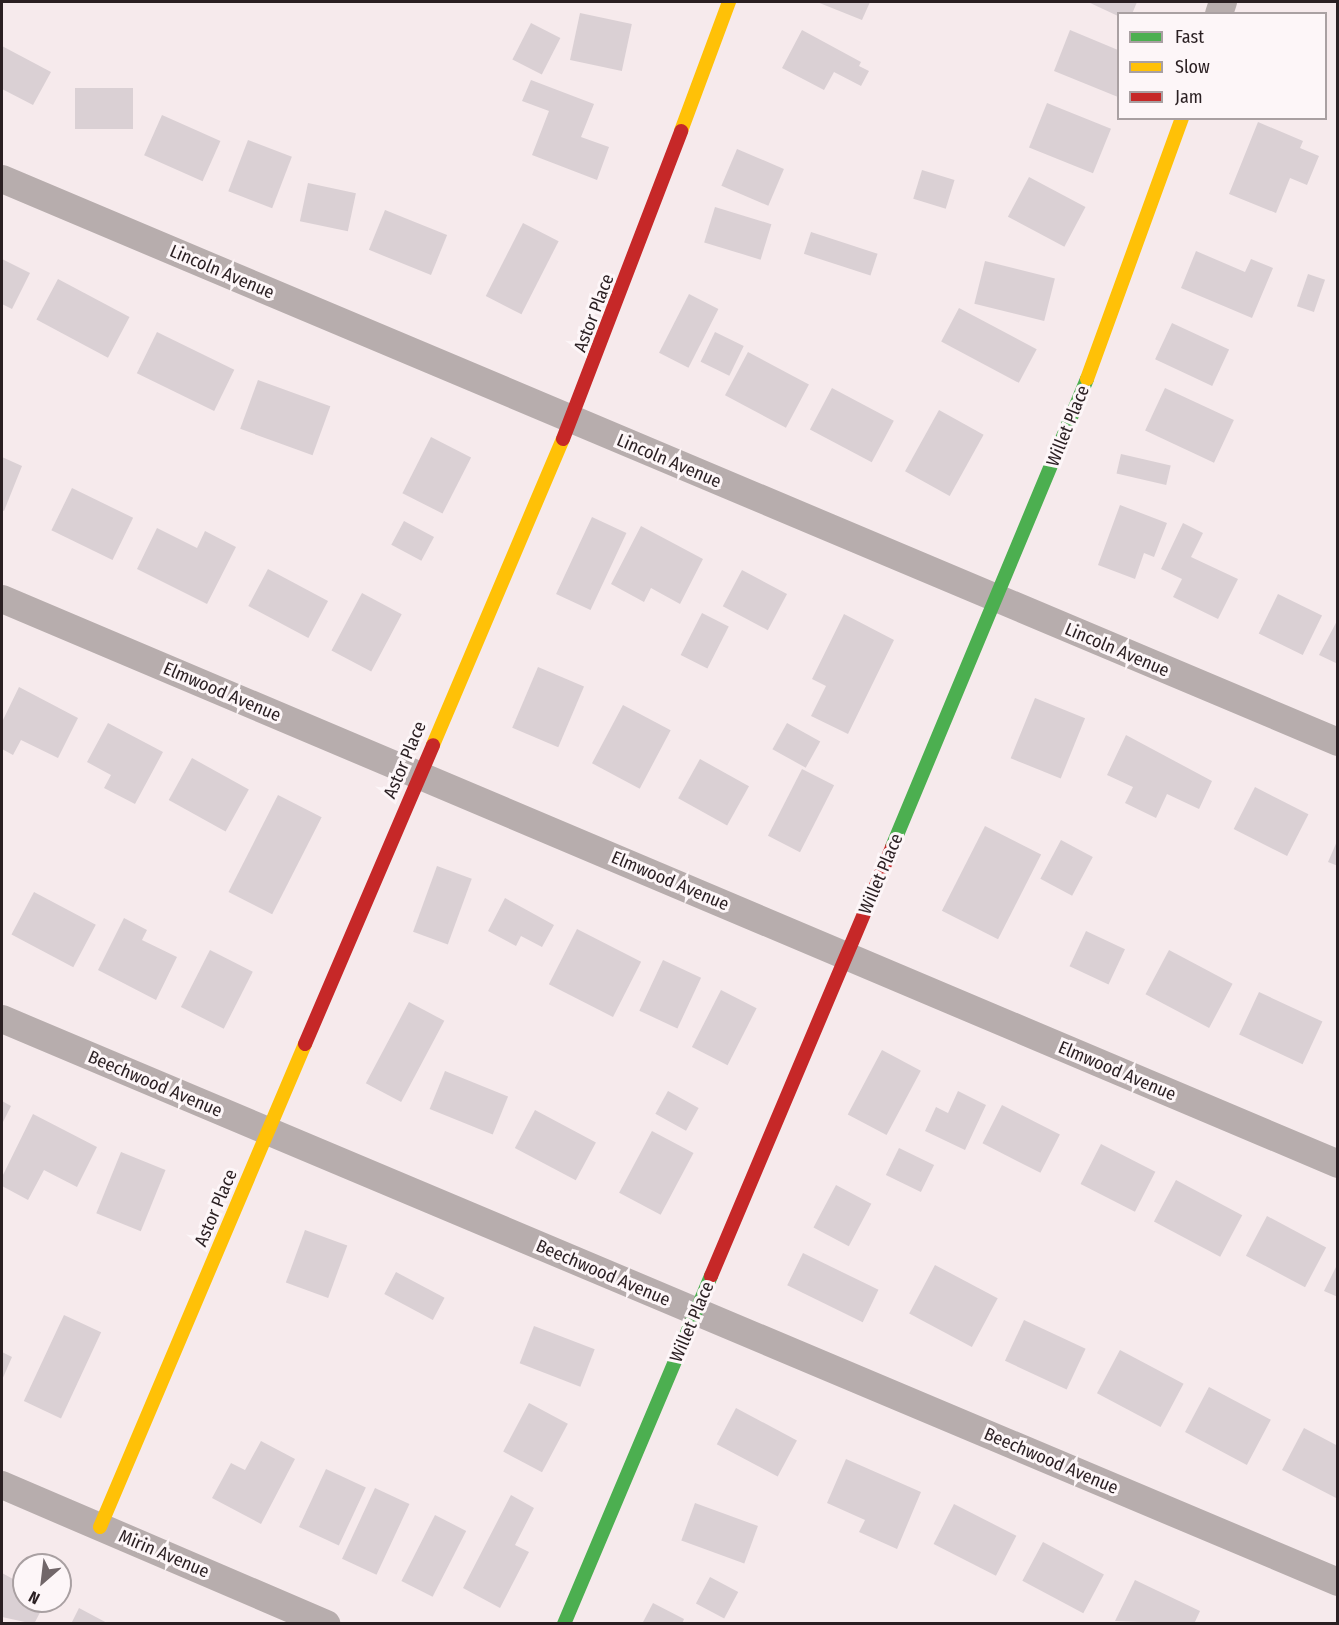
<!DOCTYPE html>
<html>
<head>
<meta charset="utf-8">
<style>
  body { margin:0 }
  #map { position:relative; width:1339px; height:1625px; overflow:hidden; background:#f6eaec; font-family:"Fira Sans Condensed",sans-serif }
  div>[style] { position:absolute }
  .building>* { inset:0; background:#dad0d4; transform-origin:0 0 }
  .street>* { height:28px; margin:-14px; padding:0 14px; transform-origin:14px; border-radius:14px; background:#b7adad }
  .fast>* { height:14px; margin:-7px; padding:0 7px; transform-origin:7px; border-radius:7px; background:#4caf50 }
  .slow>* { height:14px; margin:-7px; padding:0 7px; transform-origin:7px; border-radius:7px; background:#ffc107 }
  .jam>* { height:14px; margin:-7px; padding:0 7px; transform-origin:7px; border-radius:7px; background:#c62828 }
  span { translate:-50% -50%; white-space:nowrap; text-align:center; line-height:1.15; -webkit-text-stroke:6px #fdf6f8; paint-order:stroke }
  .street-label { font-size:18px; color:#2a1f22 }
  .frame { position:absolute; inset:0; border:3px solid #2a1f22; pointer-events:none }
  .legend { position:absolute; left:1117px; top:12px; width:210px; height:108px; box-sizing:border-box; background:#fdf6f8; border:2px solid #a9a0a2; margin:0; padding:8px 10px; list-style:none; font-size:18px; color:#2a1f22 }
  .legend li { display:flex; align-items:center; gap:12px; height:30px }
  .legend b { width:30px; border:2px solid #a9a0a2 }
  .north { position:absolute; left:12px; top:1553px; width:60px; height:60px; box-sizing:border-box; background:#fdf6f8; border:2px solid #a9a0a2; border-radius:50%; rotate:208deg; font-size:16px; font-weight:700; line-height:24px; text-align:center; color:#2a1f22 }
  .north::after { content:''; display:block; margin:auto; width:21px; height:27px; background:#716669; clip-path:polygon(50% 0,100% 100%,50% 72%,0 100%) }
</style>
</head>
<body>
<div id="map">
  <div class="building">
    <div style="clip-path:polygon(817px 2px,870px 2px,862px 20px)"></div>
    <div style="clip-path:polygon(1088px 2px,1137px 2px,1132px 14px,1118px 16px)"></div>
    <div style="left:580px;top:13px;width:53px;height:48px;rotate:12deg"></div>
    <div style="left:531px;top:23px;width:33px;height:41px;rotate:27deg"></div>
    <div style="clip-path:polygon(802px 30px,861px 62px,859px 66px,869px 71px,861px 86px,834px 72px,824px 90px,782px 68px)"></div>
    <div style="clip-path:polygon(1070px 30px,1118px 50px,1118px 97px,1054px 71px)"></div>
    <div style="clip-path:polygon(2px 46px,51px 72px,33px 105px,2px 89px)"></div>
    <div style="clip-path:polygon(531px 80px,594px 104px,581px 137px,609px 147px,597px 180px,532px 155px,549px 111px,522px 101px)"></div>
    <div style="left:75px;top:88px;width:58px;height:41px"></div>
    <div style="left:1047px;top:103px;width:69px;height:48px;rotate:22deg"></div>
    <div style="left:162px;top:115px;width:64px;height:44px;rotate:24deg"></div>
    <div style="clip-path:polygon(1258px 122px,1303px 141px,1300px 148px,1319px 156px,1307px 185px,1290px 178px,1276px 213px,1229px 194px)"></div>
    <div style="left:248px;top:140px;width:47px;height:55px;rotate:21deg"></div>
    <div style="left:737px;top:149px;width:51px;height:40px;rotate:23deg"></div>
    <div style="left:922px;top:170px;width:34px;height:30px;rotate:17deg"></div>
    <div style="left:1029px;top:177px;width:64px;height:45px;rotate:28deg"></div>
    <div style="left:308px;top:183px;width:49px;height:39px;rotate:12deg"></div>
    <div style="left:715px;top:207px;width:59px;height:37px;rotate:17deg"></div>
    <div style="left:385px;top:210px;width:67px;height:43px;rotate:22deg"></div>
    <div style="left:523px;top:223px;width:40px;height:82px;rotate:27deg"></div>
    <div style="left:811px;top:232px;width:70px;height:23px;rotate:18deg"></div>
    <div style="clip-path:polygon(1196px 251px,1245px 272px,1251px 259px,1273px 268px,1252px 318px,1181px 288px)"></div>
    <div style="clip-path:polygon(2px 259px,30px 273px,12px 309px,2px 304px)"></div>
    <div style="left:985px;top:261px;width:72px;height:44px;rotate:14deg"></div>
    <div style="left:1308px;top:274px;width:18px;height:34px;rotate:19deg"></div>
    <div style="left:58px;top:279px;width:81px;height:46px;rotate:28deg"></div>
    <div style="left:689px;top:294px;width:33px;height:66px;rotate:27deg"></div>
    <div style="left:959px;top:308px;width:88px;height:38px;rotate:28deg"></div>
    <div style="left:1172px;top:323px;width:63px;height:40px;rotate:25deg"></div>
    <div style="left:157px;top:332px;width:86px;height:46px;rotate:26deg"></div>
    <div style="left:715px;top:332px;width:32px;height:33px;rotate:26deg"></div>
    <div style="left:748px;top:352px;width:69px;height:49px;rotate:28deg"></div>
    <div style="left:258px;top:380px;width:77px;height:52px;rotate:20deg"></div>
    <div style="left:832px;top:388px;width:70px;height:47px;rotate:28deg"></div>
    <div style="left:1165px;top:388px;width:76px;height:47px;rotate:25deg"></div>
    <div style="left:939px;top:410px;width:51px;height:70px;rotate:29deg"></div>
    <div style="left:431px;top:437px;width:45px;height:63px;rotate:27deg"></div>
    <div style="left:1121px;top:454px;width:51px;height:20px;rotate:13deg"></div>
    <div style="clip-path:polygon(2px 457px,22px 466px,4px 511px,2px 510px)"></div>
    <div style="left:72px;top:488px;width:68px;height:47px;rotate:26deg"></div>
    <div style="clip-path:polygon(1120px 505px,1167px 523px,1154px 557px,1144px 553px,1135px 579px,1098px 565px)"></div>
    <div style="left:592px;top:517px;width:38px;height:85px;rotate:25deg"></div>
    <div style="left:404px;top:521px;width:34px;height:27px;rotate:28deg"></div>
    <div style="clip-path:polygon(1183px 523px,1203px 533px,1191px 557px,1238px 579px,1218px 619px,1173px 597px,1182px 579px,1161px 569px)"></div>
    <div style="clip-path:polygon(641px 526px,703px 559px,680px 604px,651px 588px,644px 602px,611px 584px)"></div>
    <div style="clip-path:polygon(157px 528px,197px 548px,205px 531px,236px 547px,207px 604px,137px 569px)"></div>
    <div style="left:268px;top:569px;width:68px;height:42px;rotate:28deg"></div>
    <div style="left:742px;top:570px;width:51px;height:41px;rotate:28deg"></div>
    <div style="left:362px;top:593px;width:45px;height:65px;rotate:28deg"></div>
    <div style="left:1278px;top:594px;width:49px;height:44px;rotate:26deg"></div>
    <div style="left:702px;top:613px;width:30px;height:47px;rotate:27deg"></div>
    <div style="clip-path:polygon(844px 614px,894px 640px,848px 734px,811px 716px,826px 686px,812px 679px)"></div>
    <div style="clip-path:polygon(1338px 619px,1338px 664px,1319px 655px)"></div>
    <div style="left:538px;top:667px;width:50px;height:66px;rotate:23deg"></div>
    <div style="clip-path:polygon(19px 687px,78px 718px,58px 758px,21px 740px,13px 755px,2px 749px,2px 722px)"></div>
    <div style="left:1035px;top:698px;width:54px;height:65px;rotate:22deg"></div>
    <div style="left:623px;top:705px;width:54px;height:66px;rotate:28deg"></div>
    <div style="clip-path:polygon(108px 723px,163px 752px,135px 804px,104px 788px,111px 775px,87px 762px)"></div>
    <div style="left:787px;top:723px;width:38px;height:30px;rotate:29deg"></div>
    <div style="clip-path:polygon(1126px 735px,1212px 781px,1199px 809px,1167px 794px,1156px 818px,1125px 803px,1133px 787px,1107px 775px)"></div>
    <div style="left:192px;top:758px;width:65px;height:48px;rotate:29deg"></div>
    <div style="left:700px;top:759px;width:56px;height:45px;rotate:29deg"></div>
    <div style="left:802px;top:769px;width:36px;height:75px;rotate:27deg"></div>
    <div style="left:1255px;top:787px;width:60px;height:47px;rotate:27deg"></div>
    <div style="left:278px;top:795px;width:49px;height:109px;rotate:27deg"></div>
    <div style="left:985px;top:826px;width:63px;height:95px;rotate:27deg"></div>
    <div style="clip-path:polygon(1338px 839px,1338px 866px,1328px 862px)"></div>
    <div style="left:1061px;top:840px;width:36px;height:44px;rotate:28deg"></div>
    <div style="left:437px;top:866px;width:37px;height:70px;rotate:20deg"></div>
    <div style="left:34px;top:892px;width:70px;height:48px;rotate:28deg"></div>
    <div style="clip-path:polygon(505px 898px,554px 925px,542px 947px,521px 936px,516px 946px,488px 931px)"></div>
    <div style="clip-path:polygon(124px 918px,147px 930px,142px 940px,177px 957px,156px 1000px,98px 970px)"></div>
    <div style="left:577px;top:929px;width:72px;height:62px;rotate:27deg"></div>
    <div style="left:1086px;top:931px;width:43px;height:39px;rotate:25deg"></div>
    <div style="left:210px;top:950px;width:48px;height:64px;rotate:27deg"></div>
    <div style="left:1169px;top:950px;width:72px;height:50px;rotate:28deg"></div>
    <div style="left:663px;top:960px;width:42px;height:56px;rotate:25deg"></div>
    <div style="left:721px;top:990px;width:40px;height:64px;rotate:27deg"></div>
    <div style="left:1259px;top:992px;width:70px;height:47px;rotate:25deg"></div>
    <div style="left:409px;top:1002px;width:40px;height:92px;rotate:28deg"></div>
    <div style="left:882px;top:1050px;width:44px;height:73px;rotate:28deg"></div>
    <div style="left:445px;top:1071px;width:68px;height:41px;rotate:22deg"></div>
    <div style="left:668px;top:1091px;width:35px;height:26px;rotate:29deg"></div>
    <div style="clip-path:polygon(958px 1091px,986px 1105px,965px 1150px,925px 1131px,936px 1107px,948px 1113px)"></div>
    <div style="clip-path:polygon(2px 1101px,11px 1106px,2px 1124px)"></div>
    <div style="left:1002px;top:1105px;width:65px;height:43px;rotate:27deg"></div>
    <div style="left:535px;top:1110px;width:69px;height:43px;rotate:28deg"></div>
    <div style="clip-path:polygon(33px 1114px,97px 1147px,77px 1187px,44px 1170px,28px 1200px,2px 1186px,2px 1177px)"></div>
    <div style="left:652px;top:1131px;width:47px;height:70px;rotate:28deg"></div>
    <div style="left:1101px;top:1144px;width:61px;height:45px;rotate:27deg"></div>
    <div style="left:899px;top:1148px;width:39px;height:30px;rotate:26deg"></div>
    <div style="left:121px;top:1152px;width:48px;height:66px;rotate:22deg"></div>
    <div style="left:1176px;top:1180px;width:75px;height:47px;rotate:28deg"></div>
    <div style="left:836px;top:1185px;width:40px;height:48px;rotate:28deg"></div>
    <div style="left:1267px;top:1216px;width:67px;height:45px;rotate:28deg"></div>
    <div style="left:305px;top:1230px;width:45px;height:56px;rotate:20deg"></div>
    <div style="left:803px;top:1253px;width:84px;height:36px;rotate:26deg"></div>
    <div style="clip-path:polygon(1338px 1263px,1338px 1297px,1324px 1291px)"></div>
    <div style="left:935px;top:1265px;width:71px;height:55px;rotate:28deg"></div>
    <div style="left:396px;top:1272px;width:55px;height:25px;rotate:28deg"></div>
    <div style="left:64px;top:1315px;width:41px;height:95px;rotate:25deg"></div>
    <div style="left:1024px;top:1320px;width:68px;height:45px;rotate:25deg"></div>
    <div style="left:534px;top:1326px;width:65px;height:40px;rotate:21deg"></div>
    <div style="left:1120px;top:1350px;width:72px;height:49px;rotate:28deg"></div>
    <div style="clip-path:polygon(2px 1352px,12px 1357px,2px 1380px)"></div>
    <div style="left:1209px;top:1387px;width:70px;height:51px;rotate:28deg"></div>
    <div style="left:529px;top:1403px;width:44px;height:55px;rotate:28deg"></div>
    <div style="left:736px;top:1408px;width:69px;height:41px;rotate:28deg"></div>
    <div style="clip-path:polygon(1304px 1428px,1338px 1446px,1338px 1499px,1282px 1470px)"></div>
    <div style="clip-path:polygon(261px 1441px,295px 1459px,261px 1524px,212px 1498px,231px 1463px,245px 1470px)"></div>
    <div style="clip-path:polygon(846px 1459px,921px 1492px,897px 1549px,859px 1532px,865px 1520px,827px 1503px)"></div>
    <div style="left:326px;top:1469px;width:44px;height:64px;rotate:25deg"></div>
    <div style="left:375px;top:1488px;width:38px;height:78px;rotate:25deg"></div>
    <div style="clip-path:polygon(511px 1495px,534px 1508px,515px 1545px,529px 1552px,500px 1608px,463px 1588px)"></div>
    <div style="left:695px;top:1503px;width:67px;height:40px;rotate:20deg"></div>
    <div style="left:954px;top:1504px;width:70px;height:45px;rotate:27deg"></div>
    <div style="left:435px;top:1515px;width:35px;height:74px;rotate:27deg"></div>
    <div style="left:1043px;top:1542px;width:69px;height:44px;rotate:28deg"></div>
    <div style="clip-path:polygon(2px 1573px,24px 1585px,24px 1601px,46px 1601px,34px 1624px,2px 1617px)"></div>
    <div style="left:710px;top:1577px;width:32px;height:30px;rotate:28deg"></div>
    <div style="clip-path:polygon(1135px 1580px,1200px 1611px,1194px 1624px,1115px 1621px)"></div>
    <div style="clip-path:polygon(653px 1603px,684px 1619px,682px 1624px,642px 1624px)"></div>
    <div style="clip-path:polygon(79px 1608px,109px 1624px,71px 1624px)"></div>
  </div>
  <div class="street">
    <div style="left:1219px;top:14px;width:13px;rotate:-72deg"></div>
    <div style="left:2px;top:179px;width:1450px;rotate:22.85deg"></div>
    <div style="left:2px;top:599px;width:1451px;rotate:22.92deg"></div>
    <div style="left:2px;top:1019px;width:1450px;rotate:22.85deg"></div>
    <div style="left:2px;top:1485px;width:353px;rotate:23.2deg"></div>
  </div>
  <div class="fast">
    <div style="left:892px;top:847px;width:507px;rotate:-67.38deg"></div>
    <div style="left:564px;top:1624px;width:378px;rotate:-67.1deg"></div>
  </div>
  <div class="slow">
    <div style="left:681px;top:131px;width:138px;rotate:-69.6deg"></div>
    <div style="left:1087px;top:379px;width:278px;rotate:-70deg"></div>
    <div style="left:433px;top:745px;width:332px;rotate:-67deg"></div>
    <div style="left:100px;top:1527px;width:525px;rotate:-67deg"></div>
  </div>
  <div class="jam">
    <div style="left:563px;top:439px;width:330px;rotate:-69deg"></div>
    <div style="left:305px;top:1044px;width:325px;rotate:-66.8deg"></div>
    <div style="left:711px;top:1276px;width:466px;rotate:-67.1deg"></div>
  </div>
  <div class="street-label">
    <span style="left:222px;top:272px;rotate:23deg">Lincoln Avenue</span>
    <span style="left:594px;top:313px;rotate:-69deg">Astor Place</span>
    <span style="left:1068px;top:426px;rotate:-68deg">Willet Place</span>
    <span style="left:669px;top:461px;rotate:23deg">Lincoln Avenue</span>
    <span style="left:1117px;top:650px;rotate:23deg">Lincoln Avenue</span>
    <span style="left:222px;top:692px;rotate:23deg">Elmwood Avenue</span>
    <span style="left:405px;top:760px;rotate:-67deg">Astor Place</span>
    <span style="left:881px;top:874px;rotate:-67deg">Willet Place</span>
    <span style="left:670px;top:881px;rotate:23deg">Elmwood Avenue</span>
    <span style="left:1117px;top:1071px;rotate:23deg">Elmwood Avenue</span>
    <span style="left:155px;top:1084px;rotate:23deg">Beechwood Avenue</span>
    <span style="left:216px;top:1208px;rotate:-67deg">Astor Place</span>
    <span style="left:603px;top:1273px;rotate:23deg">Beechwood Avenue</span>
    <span style="left:692px;top:1322px;rotate:-67deg">Willet Place</span>
    <span style="left:1051px;top:1461px;rotate:23deg">Beechwood Avenue</span>
    <span style="left:164px;top:1554px;rotate:23deg">Mirin Avenue</span>
  </div>
  <div class="frame"></div>
  <ul class="legend">
  <li><b style="height:8px;background:#4caf50"></b>Fast</li>
  <li><b style="height:8px;background:#ffc107"></b>Slow</li>
  <li><b style="height:8px;background:#c62828"></b>Jam</li>
  </ul>
  <div class="north">N</div>
</div>
</body>
</html>
